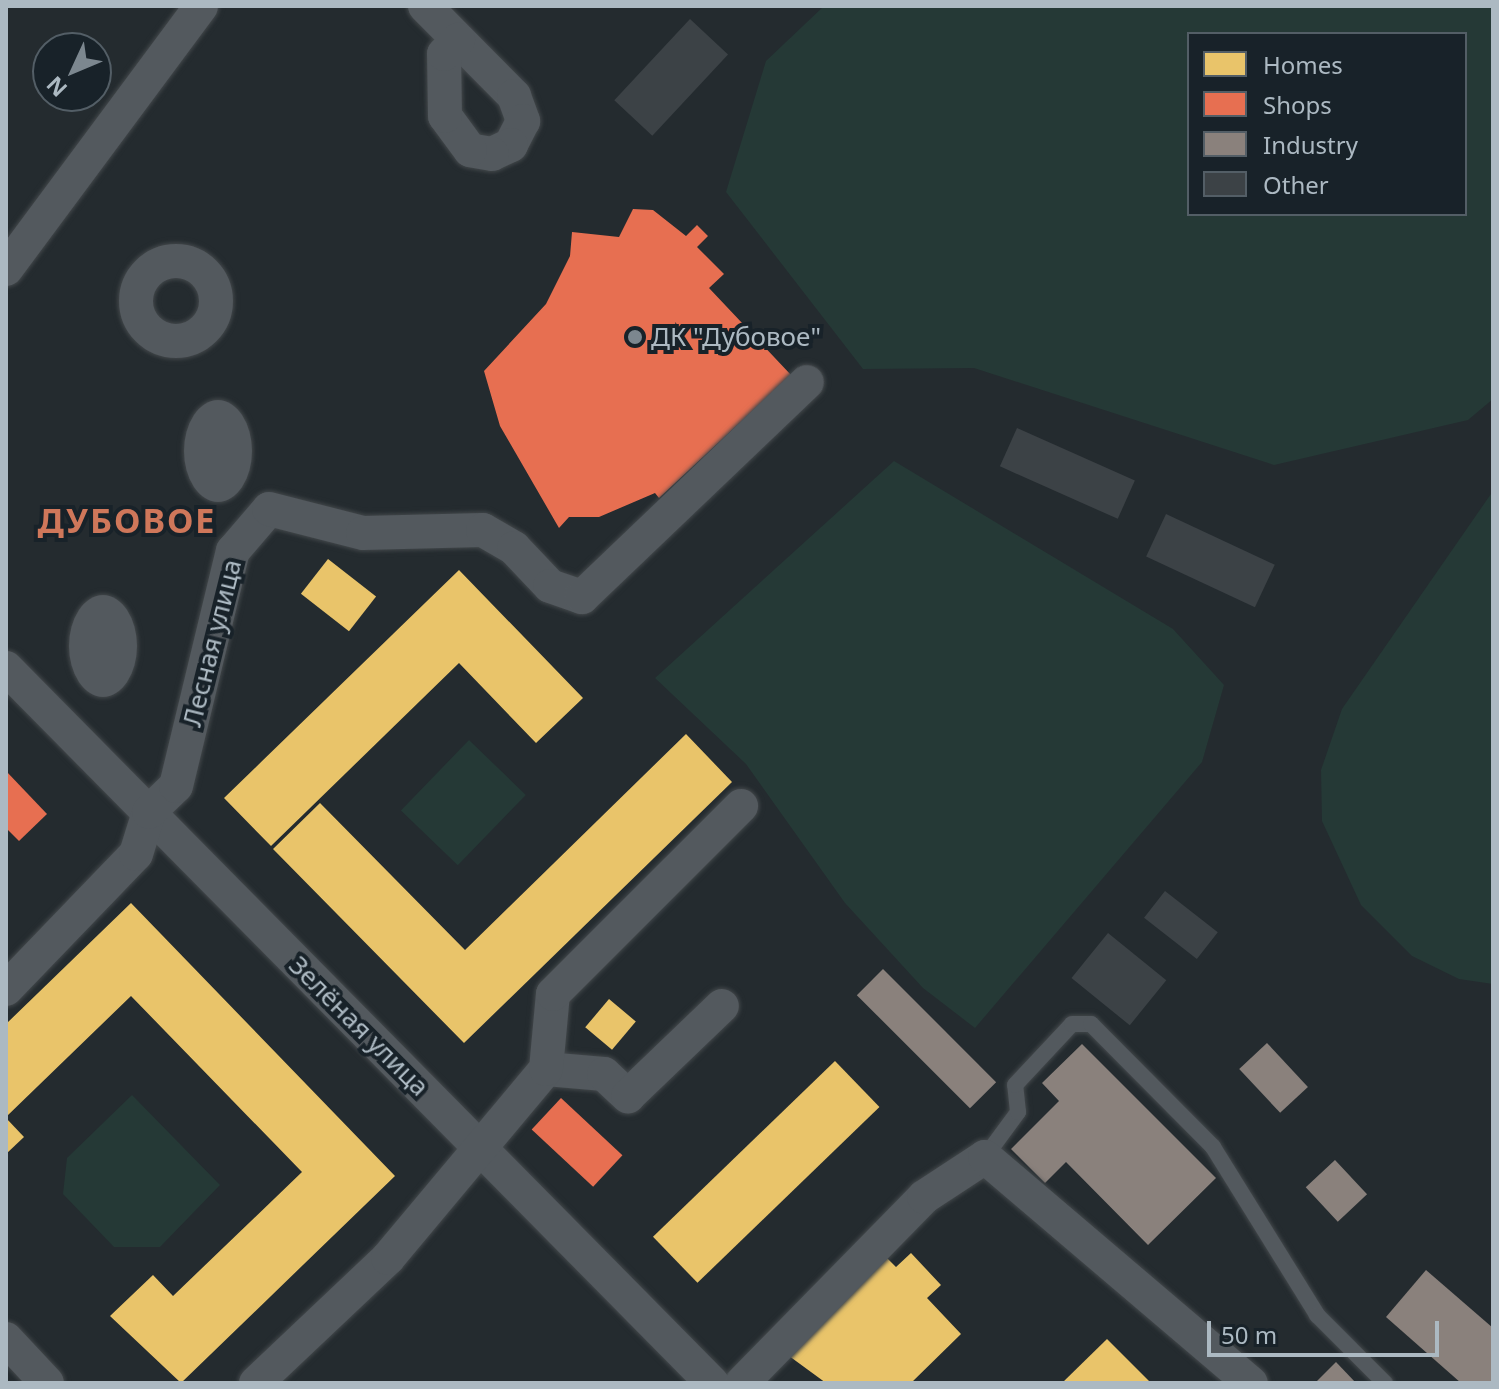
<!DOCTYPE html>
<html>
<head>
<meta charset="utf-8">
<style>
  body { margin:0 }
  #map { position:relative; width:1499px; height:1389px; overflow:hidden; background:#242b2f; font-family:"Noto Sans",sans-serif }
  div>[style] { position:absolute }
  .green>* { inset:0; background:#253936; transform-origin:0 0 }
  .homes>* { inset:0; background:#e9c46a; transform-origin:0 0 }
  .shops>* { inset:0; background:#e76f51; transform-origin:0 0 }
  .industry>* { inset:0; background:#8a817c; transform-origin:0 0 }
  .building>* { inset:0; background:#3c4246; transform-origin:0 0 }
  .roads { filter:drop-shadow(0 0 2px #42474a) drop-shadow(0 0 2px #42474a) }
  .lane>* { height:16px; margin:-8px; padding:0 8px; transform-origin:8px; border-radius:8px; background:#53595e }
  .street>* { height:34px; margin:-17px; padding:0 17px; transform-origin:17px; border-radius:17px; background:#53595e }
  .street>.ring { margin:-17px; padding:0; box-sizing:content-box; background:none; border:34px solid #53595e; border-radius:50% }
  .dots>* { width:22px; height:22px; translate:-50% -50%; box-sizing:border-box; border:4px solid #182229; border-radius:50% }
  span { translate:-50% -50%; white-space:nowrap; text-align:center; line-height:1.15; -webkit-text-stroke:8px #182229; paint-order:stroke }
  .poi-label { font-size:26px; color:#acb9c2 }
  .left { translate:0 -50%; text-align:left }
  .street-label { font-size:26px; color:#acb9c2 }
  .district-label { font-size:34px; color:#cf775a; font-weight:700; letter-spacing:2px }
  .frame { position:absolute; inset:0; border:8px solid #acb9c2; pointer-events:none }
  .legend { position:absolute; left:1187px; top:32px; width:280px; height:184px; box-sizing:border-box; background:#182229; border:2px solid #535e66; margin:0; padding:10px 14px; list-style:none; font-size:24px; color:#acb9c2 }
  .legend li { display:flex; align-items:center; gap:16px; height:40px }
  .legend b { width:40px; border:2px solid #535e66 }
  .north { position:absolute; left:32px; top:32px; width:80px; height:80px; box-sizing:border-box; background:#182229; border:2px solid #535e66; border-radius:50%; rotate:226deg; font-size:22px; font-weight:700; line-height:32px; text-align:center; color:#acb9c2 }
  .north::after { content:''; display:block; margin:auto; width:28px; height:36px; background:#7c878f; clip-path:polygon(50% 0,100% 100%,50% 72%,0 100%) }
  .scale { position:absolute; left:1207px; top:1321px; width:232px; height:36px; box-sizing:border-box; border:4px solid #acb9c2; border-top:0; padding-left:10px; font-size:24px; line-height:28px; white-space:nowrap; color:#acb9c2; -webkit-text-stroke:6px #182229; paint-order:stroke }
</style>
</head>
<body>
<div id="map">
  <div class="green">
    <div style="clip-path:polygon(evenodd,824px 6px,1493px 6px,1493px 399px,1468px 420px,1274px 465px,974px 368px,863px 369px,726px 192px,766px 61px,824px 6px,1189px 34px,1465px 34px,1465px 214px,1189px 214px,1189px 34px)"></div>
    <div style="clip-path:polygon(894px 461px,1173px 629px,1224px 685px,1202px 762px,975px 1028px,923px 988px,845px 903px,746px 764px,655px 678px)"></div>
    <div style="clip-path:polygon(1493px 491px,1493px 984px,1459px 979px,1412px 956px,1361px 905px,1322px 821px,1321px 770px,1342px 709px)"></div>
    <div style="left:469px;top:740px;width:79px;height:98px;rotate:44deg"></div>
    <div style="clip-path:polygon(132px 1095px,220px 1185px,160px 1247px,114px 1247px,63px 1194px,67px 1158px)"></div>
  </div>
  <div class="homes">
    <div style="left:328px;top:559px;width:61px;height:44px;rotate:38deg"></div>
    <div style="clip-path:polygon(459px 570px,583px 698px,536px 743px,459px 663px,271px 846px,224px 798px)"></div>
    <div style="clip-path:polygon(686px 734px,732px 782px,464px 1043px,273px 849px,320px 803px,465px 950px)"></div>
    <div style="clip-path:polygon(131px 903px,395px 1176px,181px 1383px,110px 1316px,153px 1275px,173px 1296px,302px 1172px,131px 996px,6px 1117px,6px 1024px)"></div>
    <div style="left:609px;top:999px;width:35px;height:37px;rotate:40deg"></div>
    <div style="left:835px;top:1061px;width:64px;height:253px;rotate:46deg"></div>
    <div style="clip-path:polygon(6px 1118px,24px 1137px,6px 1154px)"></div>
    <div style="clip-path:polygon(911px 1253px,941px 1285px,927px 1298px,961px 1334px,911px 1383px,826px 1383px,785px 1353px,885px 1256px,896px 1267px)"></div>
    <div style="clip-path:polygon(1107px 1339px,1151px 1383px,1062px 1383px)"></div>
  </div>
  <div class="shops">
    <div style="clip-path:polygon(633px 209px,653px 210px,686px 236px,697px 225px,708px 236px,697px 247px,724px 274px,709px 288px,791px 375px,659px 498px,655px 493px,599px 517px,569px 517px,559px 528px,500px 426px,484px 371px,546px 304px,570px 256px,572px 232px,619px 237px)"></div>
    <div style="clip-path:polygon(6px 771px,47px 814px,19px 841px,6px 828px)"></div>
    <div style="left:561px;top:1098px;width:84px;height:43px;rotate:43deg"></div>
  </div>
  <div class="industry">
    <div style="left:883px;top:969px;width:160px;height:37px;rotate:45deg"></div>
    <div style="left:1267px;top:1043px;width:60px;height:38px;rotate:47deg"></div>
    <div style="clip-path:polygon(1082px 1044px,1216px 1178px,1148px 1245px,1066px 1162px,1045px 1183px,1011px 1149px,1059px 1101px,1042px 1083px)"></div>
    <div style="left:1335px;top:1160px;width:47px;height:40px;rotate:47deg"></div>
    <div style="clip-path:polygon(1426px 1270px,1493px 1328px,1493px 1383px,1461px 1383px,1386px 1317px)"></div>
    <div style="clip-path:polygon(1336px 1362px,1356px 1383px,1315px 1383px)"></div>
  </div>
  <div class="building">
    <div style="left:690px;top:19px;width:52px;height:111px;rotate:43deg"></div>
    <div style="left:1017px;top:428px;width:129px;height:42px;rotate:24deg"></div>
    <div style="left:1166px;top:514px;width:120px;height:47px;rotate:25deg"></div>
    <div style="left:1165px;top:891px;width:67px;height:34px;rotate:38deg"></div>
    <div style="left:1108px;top:933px;width:75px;height:58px;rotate:39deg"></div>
  </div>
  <div class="roads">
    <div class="lane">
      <div style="left:985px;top:1157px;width:56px;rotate:-53.7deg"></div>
      <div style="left:1018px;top:1112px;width:27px;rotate:-96deg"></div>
      <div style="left:1015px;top:1085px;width:83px;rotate:-46.9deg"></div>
      <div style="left:1072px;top:1024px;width:19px"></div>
      <div style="left:1091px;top:1024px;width:173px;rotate:45.2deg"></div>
      <div style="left:1213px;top:1147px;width:198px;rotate:58.2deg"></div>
      <div style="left:1317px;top:1315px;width:96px;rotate:45deg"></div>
    </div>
    <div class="street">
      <div style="left:425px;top:6px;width:127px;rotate:45.3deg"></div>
      <div style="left:514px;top:96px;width:27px;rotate:70deg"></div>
      <div style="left:523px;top:121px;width:27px;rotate:117deg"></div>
      <div style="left:511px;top:145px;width:21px;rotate:155deg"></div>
      <div style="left:492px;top:154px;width:22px;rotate:-170deg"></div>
      <div style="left:470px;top:150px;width:42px;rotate:-126.3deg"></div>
      <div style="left:445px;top:116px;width:62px;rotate:-90.9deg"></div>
      <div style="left:444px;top:54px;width:20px;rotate:-45deg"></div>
      <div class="ring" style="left:136px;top:261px;width:46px;height:46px"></div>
      <div style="left:6px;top:269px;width:327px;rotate:-53.4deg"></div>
      <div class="ring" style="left:201px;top:417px;width:-4px;height:-4px"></div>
      <div class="ring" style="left:86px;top:612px;width:-4px;height:-4px"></div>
      <div style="left:6px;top:668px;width:1005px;rotate:45.36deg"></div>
      <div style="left:6px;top:989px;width:187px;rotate:-46.1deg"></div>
      <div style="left:136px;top:854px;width:44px;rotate:-72.8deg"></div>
      <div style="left:149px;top:812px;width:37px;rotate:-44deg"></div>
      <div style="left:176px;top:786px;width:242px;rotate:-76.4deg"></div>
      <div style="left:233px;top:551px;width:55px;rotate:-49.4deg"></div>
      <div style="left:269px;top:509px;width:97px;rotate:14.3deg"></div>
      <div style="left:363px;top:533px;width:120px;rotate:-1.4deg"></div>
      <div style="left:483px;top:530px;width:36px;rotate:30deg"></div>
      <div style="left:514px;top:548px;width:52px;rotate:46.5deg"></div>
      <div style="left:550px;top:586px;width:34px;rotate:19deg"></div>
      <div style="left:582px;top:597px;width:311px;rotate:-43.7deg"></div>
      <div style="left:546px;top:1069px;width:58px;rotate:4.9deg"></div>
      <div style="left:604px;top:1074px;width:33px;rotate:43deg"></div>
      <div style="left:628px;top:1096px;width:130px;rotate:-43.8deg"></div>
      <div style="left:6px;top:1339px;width:60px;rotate:47deg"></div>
      <div style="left:256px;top:1383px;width:182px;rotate:-43.4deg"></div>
      <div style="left:388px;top:1258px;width:246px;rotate:-50.1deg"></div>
      <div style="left:546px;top:1069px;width:75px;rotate:-84.7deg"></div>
      <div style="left:553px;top:994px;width:266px;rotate:-45deg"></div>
      <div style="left:742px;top:1383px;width:260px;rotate:-45.6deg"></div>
      <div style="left:924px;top:1197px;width:73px;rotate:-33.3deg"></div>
      <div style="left:985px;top:1157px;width:349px;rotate:40.4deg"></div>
    </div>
  </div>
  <div class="dots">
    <div style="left:635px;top:337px;background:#7c878f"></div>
  </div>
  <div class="poi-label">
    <span class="left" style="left:651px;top:337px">ДК "Дубовое"</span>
  </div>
  <div class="street-label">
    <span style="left:212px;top:643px;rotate:-76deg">Лесная улица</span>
    <span style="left:359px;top:1026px;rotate:45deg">Зелёная улица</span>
  </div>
  <div class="district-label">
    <span style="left:127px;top:521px">ДУБОВОЕ</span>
  </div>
  <div class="frame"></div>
  <ul class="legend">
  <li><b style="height:22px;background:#e9c46a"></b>Homes</li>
  <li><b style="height:22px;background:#e76f51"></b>Shops</li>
  <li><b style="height:22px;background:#8a817c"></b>Industry</li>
  <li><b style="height:22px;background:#3c4246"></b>Other</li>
  </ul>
  <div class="north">N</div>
  <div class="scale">50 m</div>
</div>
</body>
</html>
